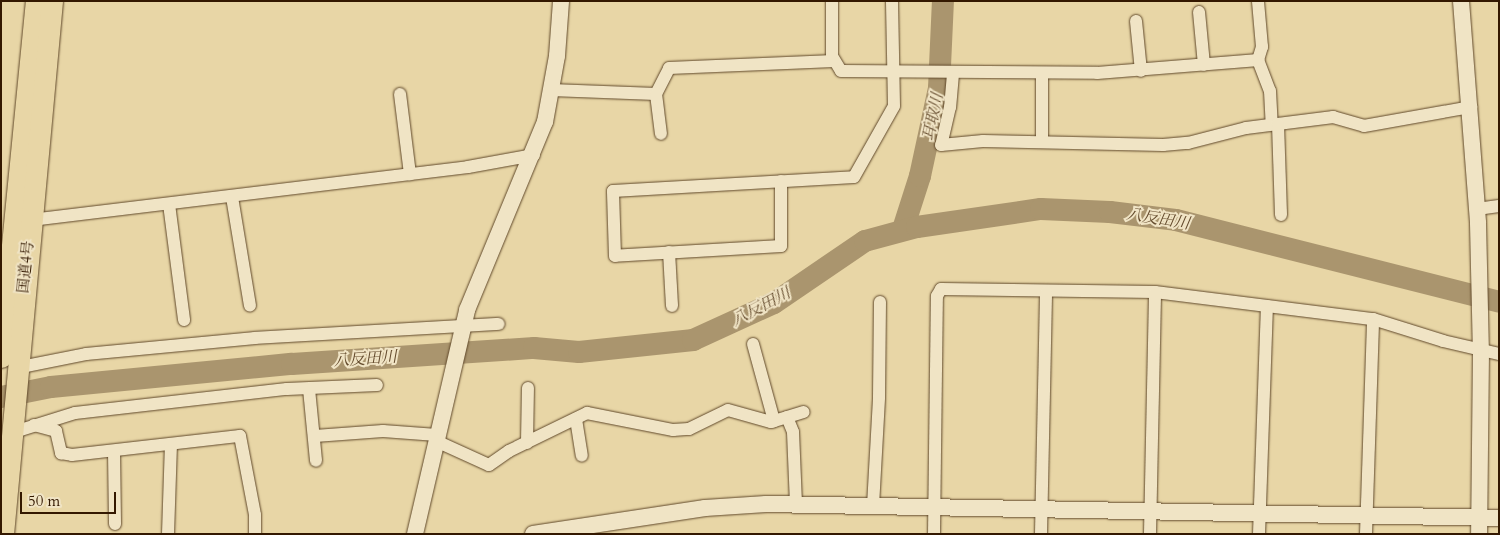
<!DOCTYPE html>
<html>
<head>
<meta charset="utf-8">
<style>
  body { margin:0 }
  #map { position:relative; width:1500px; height:535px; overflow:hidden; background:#e8d6a6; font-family:Cardo,"Noto Serif JP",serif }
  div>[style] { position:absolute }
  .river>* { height:22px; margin:-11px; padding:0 11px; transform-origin:11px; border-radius:11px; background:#aa956e }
  .roads { filter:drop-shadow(0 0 1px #60482a) drop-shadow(0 0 1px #60482a) }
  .street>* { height:12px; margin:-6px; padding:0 6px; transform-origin:6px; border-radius:6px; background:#f0e4c5 }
  .secondary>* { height:16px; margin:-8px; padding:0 8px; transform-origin:8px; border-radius:8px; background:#f0e4c5 }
  .highway>* { height:21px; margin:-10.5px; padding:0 10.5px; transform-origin:10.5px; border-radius:10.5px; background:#e8d6a6 }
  span { translate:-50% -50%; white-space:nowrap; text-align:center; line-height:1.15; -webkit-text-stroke:4px #f0e4c5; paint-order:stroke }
  .street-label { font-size:15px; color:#331800 }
  .water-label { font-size:16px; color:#634a2c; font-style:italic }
  .frame { position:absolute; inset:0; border:2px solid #331800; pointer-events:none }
  .scale { position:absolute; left:20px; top:492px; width:96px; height:22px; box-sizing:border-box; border:2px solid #331800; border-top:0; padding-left:6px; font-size:15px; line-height:18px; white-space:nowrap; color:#331800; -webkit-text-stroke:4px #f0e4c5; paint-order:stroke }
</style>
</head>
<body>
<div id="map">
  <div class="river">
    <div style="left:903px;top:229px;width:56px;rotate:-72.2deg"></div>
    <div style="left:920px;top:176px;width:90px;rotate:-77.8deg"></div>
    <div style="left:939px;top:88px;width:87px;rotate:-87.4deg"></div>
    <div style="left:1px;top:397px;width:51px;rotate:-11.3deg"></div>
    <div style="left:51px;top:387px;width:242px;rotate:-5.5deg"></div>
    <div style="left:292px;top:364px;width:243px;rotate:-3.8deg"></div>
    <div style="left:534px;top:348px;width:45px;rotate:5.1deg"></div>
    <div style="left:579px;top:352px;width:115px;rotate:-6deg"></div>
    <div style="left:693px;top:340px;width:89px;rotate:-24.6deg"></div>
    <div style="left:774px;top:303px;width:110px;rotate:-34.3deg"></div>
    <div style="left:865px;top:241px;width:54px;rotate:-15.1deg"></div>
    <div style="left:917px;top:227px;width:125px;rotate:-8.3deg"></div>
    <div style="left:1041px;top:209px;width:69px;rotate:2.5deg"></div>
    <div style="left:1110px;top:212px;width:66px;rotate:6.9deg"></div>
    <div style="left:1176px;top:220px;width:333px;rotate:14.2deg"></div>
  </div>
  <div class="roads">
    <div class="street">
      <div style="left:832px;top:1px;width:55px;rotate:90deg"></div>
      <div style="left:832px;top:56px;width:17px;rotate:59deg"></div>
      <div style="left:841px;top:71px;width:256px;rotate:0.4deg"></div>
      <div style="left:1097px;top:73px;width:162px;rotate:-4.6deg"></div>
      <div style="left:1258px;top:60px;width:33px;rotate:69deg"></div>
      <div style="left:1270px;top:91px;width:33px;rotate:87deg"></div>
      <div style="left:1199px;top:12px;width:53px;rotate:84.6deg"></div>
      <div style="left:1136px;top:21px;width:50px;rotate:84.3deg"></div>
      <div style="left:1258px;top:60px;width:14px;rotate:-73deg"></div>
      <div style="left:1262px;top:47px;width:46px;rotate:-95deg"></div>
      <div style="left:1042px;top:73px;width:69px;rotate:90deg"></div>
      <div style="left:953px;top:74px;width:33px;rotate:95deg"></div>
      <div style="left:950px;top:107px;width:39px;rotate:103deg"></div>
      <div style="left:941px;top:145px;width:42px;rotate:-5.4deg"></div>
      <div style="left:983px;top:141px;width:180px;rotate:1.3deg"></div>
      <div style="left:1163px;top:145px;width:25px;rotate:-5deg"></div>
      <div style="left:1188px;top:143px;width:60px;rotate:-14.5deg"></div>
      <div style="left:1246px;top:128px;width:88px;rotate:-7.2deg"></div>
      <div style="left:1333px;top:117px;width:32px;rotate:16deg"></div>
      <div style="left:1364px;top:126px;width:109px;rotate:-10.1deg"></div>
      <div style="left:551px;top:90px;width:105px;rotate:2.2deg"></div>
      <div style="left:656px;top:94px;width:29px;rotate:-63deg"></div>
      <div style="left:669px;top:68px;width:165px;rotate:-2.4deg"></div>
      <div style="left:400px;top:94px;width:81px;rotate:82.9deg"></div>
      <div style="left:656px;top:94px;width:40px;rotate:82.9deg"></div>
      <div style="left:1278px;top:124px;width:91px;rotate:88.1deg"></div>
      <div style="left:781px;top:181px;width:65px;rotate:90deg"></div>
      <div style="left:781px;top:246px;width:166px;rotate:176.6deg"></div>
      <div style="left:615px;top:256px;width:65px;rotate:-91.8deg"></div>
      <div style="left:613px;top:191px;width:241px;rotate:-3.3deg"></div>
      <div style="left:854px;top:177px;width:81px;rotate:-60.6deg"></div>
      <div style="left:894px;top:106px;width:105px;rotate:-91.1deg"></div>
      <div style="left:232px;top:197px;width:110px;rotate:80.6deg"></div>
      <div style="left:169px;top:204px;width:117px;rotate:82.6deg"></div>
      <div style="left:1477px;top:209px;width:22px;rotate:-8deg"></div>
      <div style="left:31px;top:220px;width:440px;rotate:-6.9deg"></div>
      <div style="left:468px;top:167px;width:67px;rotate:-10.3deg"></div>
      <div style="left:669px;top:252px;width:54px;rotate:86.8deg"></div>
      <div style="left:753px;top:344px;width:80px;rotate:74.7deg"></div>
      <div style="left:16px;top:368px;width:71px;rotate:-11.3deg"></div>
      <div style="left:86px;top:354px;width:170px;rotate:-5.4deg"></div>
      <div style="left:255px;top:338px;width:244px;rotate:-3.3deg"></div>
      <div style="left:309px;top:389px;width:72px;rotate:84.4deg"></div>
      <div style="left:787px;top:417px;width:16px;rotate:68deg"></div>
      <div style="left:793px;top:432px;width:73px;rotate:87.6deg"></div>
      <div style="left:576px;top:419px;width:37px;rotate:81deg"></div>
      <div style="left:34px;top:425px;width:23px;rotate:15deg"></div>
      <div style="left:56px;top:431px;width:23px;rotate:77deg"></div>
      <div style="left:61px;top:453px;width:11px;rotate:10deg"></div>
      <div style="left:72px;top:455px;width:169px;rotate:-6.5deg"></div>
      <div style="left:240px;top:436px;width:80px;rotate:79.2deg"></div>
      <div style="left:255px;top:515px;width:19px;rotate:90deg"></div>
      <div style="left:11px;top:433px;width:67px;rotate:-17.4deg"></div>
      <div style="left:75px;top:413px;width:213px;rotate:-6.5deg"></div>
      <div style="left:287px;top:389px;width:90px;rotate:-2.5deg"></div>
      <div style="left:315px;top:436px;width:68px;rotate:-4.2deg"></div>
      <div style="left:383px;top:431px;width:54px;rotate:4.2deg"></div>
      <div style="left:436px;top:441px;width:58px;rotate:24.4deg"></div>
      <div style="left:489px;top:465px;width:24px;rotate:-35deg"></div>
      <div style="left:509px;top:451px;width:87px;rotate:-26deg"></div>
      <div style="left:587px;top:413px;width:88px;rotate:11.2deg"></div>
      <div style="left:673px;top:430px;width:16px;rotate:-4deg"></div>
      <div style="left:689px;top:429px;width:43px;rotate:-26deg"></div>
      <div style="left:728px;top:410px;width:45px;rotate:15.6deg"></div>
      <div style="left:771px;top:422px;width:34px;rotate:-17deg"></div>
      <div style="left:527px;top:443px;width:55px;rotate:-89deg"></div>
      <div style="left:114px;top:451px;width:73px;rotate:89.2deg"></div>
      <div style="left:873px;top:506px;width:109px;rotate:-86.8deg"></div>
      <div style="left:879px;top:397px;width:95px;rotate:-89.4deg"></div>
      <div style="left:168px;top:534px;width:90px;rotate:-88.1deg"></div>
      <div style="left:934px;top:534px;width:238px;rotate:-89.3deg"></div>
      <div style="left:937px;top:296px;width:8px;rotate:-60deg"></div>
      <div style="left:941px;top:289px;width:214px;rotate:0.8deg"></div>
      <div style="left:1155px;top:292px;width:220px;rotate:7.1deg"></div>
      <div style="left:1373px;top:319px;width:73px;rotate:17.4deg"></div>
      <div style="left:1443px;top:341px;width:57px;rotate:13.1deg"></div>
      <div style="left:1041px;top:534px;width:242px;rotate:-88.8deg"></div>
      <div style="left:1150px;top:534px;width:242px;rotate:-88.8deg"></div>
      <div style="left:1259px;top:534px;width:228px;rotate:-88deg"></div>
      <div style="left:1366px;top:534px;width:215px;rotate:-88.1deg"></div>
    </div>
    <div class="secondary">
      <div style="left:1461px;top:1px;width:223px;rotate:85.6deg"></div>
      <div style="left:1478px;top:223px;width:128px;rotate:88.7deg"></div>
      <div style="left:1481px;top:351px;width:183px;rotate:90.6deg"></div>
      <div style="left:415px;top:534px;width:230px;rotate:-76.9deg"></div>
      <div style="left:467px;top:310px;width:204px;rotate:-67.5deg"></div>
      <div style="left:545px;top:122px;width:67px;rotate:-79.7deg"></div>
      <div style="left:557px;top:56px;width:55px;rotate:-85.8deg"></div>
      <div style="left:533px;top:534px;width:174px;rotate:-8.6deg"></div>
      <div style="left:705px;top:508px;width:61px;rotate:-3.8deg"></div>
      <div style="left:766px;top:504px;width:733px;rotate:1.09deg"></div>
    </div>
    <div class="highway">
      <div style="left:1px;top:357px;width:358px;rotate:-84.4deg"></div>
      <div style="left:3px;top:534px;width:535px;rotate:-84.75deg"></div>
    </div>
  </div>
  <div class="street-label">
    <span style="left:26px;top:267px;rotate:-84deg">国道4号</span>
  </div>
  <div class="water-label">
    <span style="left:933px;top:117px;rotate:-78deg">耳取川</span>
    <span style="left:1158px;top:219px;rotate:9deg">八反田川</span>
    <span style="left:761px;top:307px;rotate:-28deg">八反田川</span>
    <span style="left:365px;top:359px;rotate:-4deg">八反田川</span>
  </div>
  <div class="frame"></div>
  <div class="scale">50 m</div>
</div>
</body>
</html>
